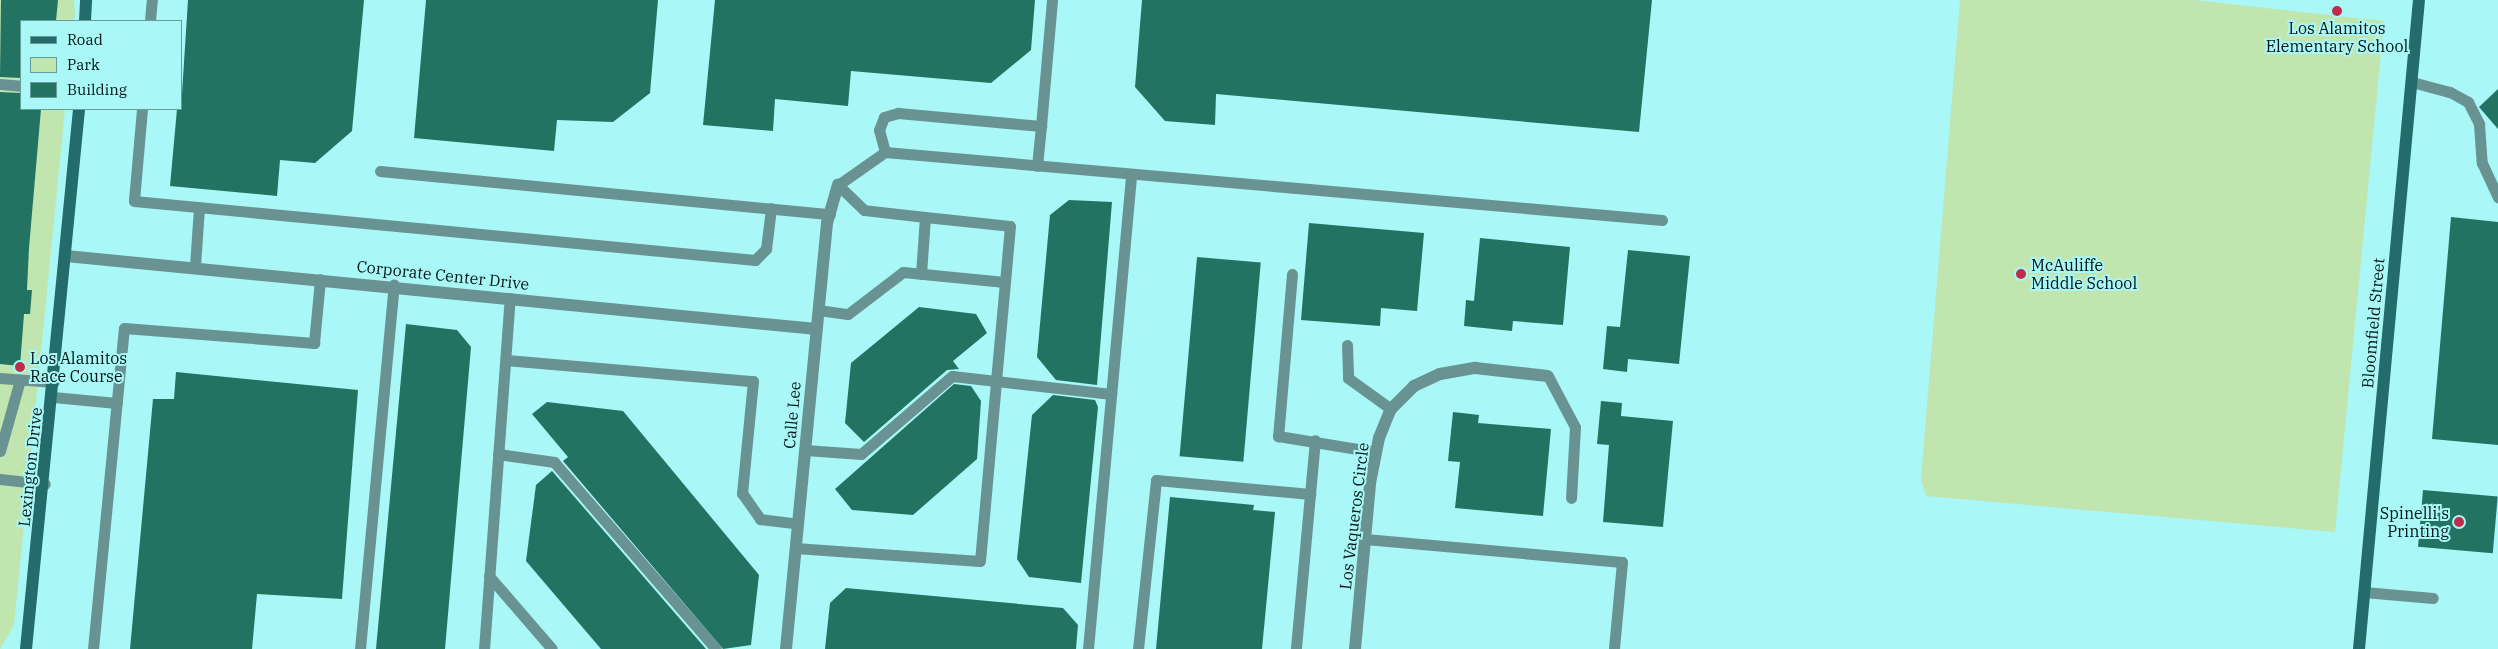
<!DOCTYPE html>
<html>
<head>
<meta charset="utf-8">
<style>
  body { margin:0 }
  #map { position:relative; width:2498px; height:649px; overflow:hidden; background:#a9f7f6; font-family:"IBM Plex Serif",serif }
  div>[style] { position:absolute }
  .green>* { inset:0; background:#c1e5af }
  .building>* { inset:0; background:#227362; transform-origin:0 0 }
  .lane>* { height:11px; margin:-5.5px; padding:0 5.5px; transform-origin:5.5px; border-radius:5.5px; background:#699393 }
  .street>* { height:12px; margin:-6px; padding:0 6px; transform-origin:6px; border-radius:6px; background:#699393 }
  .secondary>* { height:12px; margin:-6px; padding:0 6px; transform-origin:6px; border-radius:6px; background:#246b6b }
  .dots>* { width:14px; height:14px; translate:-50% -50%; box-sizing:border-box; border:2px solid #a9f7f6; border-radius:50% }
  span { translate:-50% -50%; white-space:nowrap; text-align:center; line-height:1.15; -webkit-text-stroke:4px #a9f7f6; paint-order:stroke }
  .poi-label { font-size:16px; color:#001515 }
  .left { translate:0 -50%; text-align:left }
  .right { translate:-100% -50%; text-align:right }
  .street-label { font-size:16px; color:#001515 }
  .legend { position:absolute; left:20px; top:20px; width:162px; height:90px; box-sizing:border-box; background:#a9f7f6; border:1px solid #659d9c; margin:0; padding:6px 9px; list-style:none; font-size:15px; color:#001515 }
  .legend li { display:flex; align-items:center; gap:10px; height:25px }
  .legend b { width:25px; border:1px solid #659d9c }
</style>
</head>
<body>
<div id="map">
  <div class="green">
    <div style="clip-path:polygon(0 0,74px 0,75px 15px,74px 21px,21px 21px,21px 109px,65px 109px,14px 625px,0 649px)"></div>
    <div style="clip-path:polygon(1960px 0,2194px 0,2384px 21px,2335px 532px,1926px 496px,1921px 479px)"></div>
  </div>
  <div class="building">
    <div style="clip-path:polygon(1px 0,58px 0,56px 21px,21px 21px,21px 78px,0 77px)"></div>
    <div style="clip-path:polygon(188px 0,364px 0,352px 131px,315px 163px,280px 160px,277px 196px,170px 186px,177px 109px,181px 109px)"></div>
    <div style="clip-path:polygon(426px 0,658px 0,650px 93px,613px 122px,557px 120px,554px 151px,414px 138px)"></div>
    <div style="clip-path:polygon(715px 0,1035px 0,1031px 50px,991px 83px,851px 71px,848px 106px,775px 99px,773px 131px,703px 125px)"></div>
    <div style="clip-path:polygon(1142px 0,1652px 0,1639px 132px,1216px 94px,1215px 125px,1165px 121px,1135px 87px)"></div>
    <div style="clip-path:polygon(2498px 89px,2498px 129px,2479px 107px)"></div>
    <div style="clip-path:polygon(0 92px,21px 93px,21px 109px,41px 109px,29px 248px,27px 290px,32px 290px,30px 314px,24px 314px,20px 366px,0 364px)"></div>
    <div style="clip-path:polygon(1069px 200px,1112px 202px,1097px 385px,1056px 380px,1037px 357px,1050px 215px)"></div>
    <div style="clip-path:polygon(2451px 217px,2498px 222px,2498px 445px,2432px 439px)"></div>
    <div style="clip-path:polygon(1309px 223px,1424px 233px,1417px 311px,1381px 308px,1380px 326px,1301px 320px)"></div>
    <div style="clip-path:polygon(1480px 238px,1570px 247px,1563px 325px,1513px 321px,1512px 331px,1464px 326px,1466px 300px,1474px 301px)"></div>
    <div style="clip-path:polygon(1628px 250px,1690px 256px,1679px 364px,1628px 359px,1627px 372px,1603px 369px,1607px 326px,1620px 327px)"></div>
    <div style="left:1197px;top:257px;width:64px;height:200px;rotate:5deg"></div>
    <div style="clip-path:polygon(919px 307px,976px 314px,987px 333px,953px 361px,959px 369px,947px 370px,864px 442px,845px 423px,851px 363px)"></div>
    <div style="clip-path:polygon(406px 324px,457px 330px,471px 347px,445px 649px,376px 649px)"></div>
    <div style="clip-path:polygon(176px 372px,358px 390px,342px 599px,257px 594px,252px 649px,130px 649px,153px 399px,174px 399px)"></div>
    <div style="clip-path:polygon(954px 384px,971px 386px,981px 401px,977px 459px,913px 515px,852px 510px,835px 489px)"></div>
    <div style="clip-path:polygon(1053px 395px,1095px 400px,1098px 407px,1081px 583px,1029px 577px,1017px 559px,1032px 415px)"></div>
    <div style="clip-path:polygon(1601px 401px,1622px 403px,1621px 416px,1673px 421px,1663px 527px,1603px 522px,1609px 445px,1597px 444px)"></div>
    <div style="clip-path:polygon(547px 402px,623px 411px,759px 575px,751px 645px,723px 649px,563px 461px,568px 457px,532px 414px)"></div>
    <div style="clip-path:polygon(1453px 412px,1479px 415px,1478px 423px,1551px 429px,1543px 516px,1455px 508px,1460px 462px,1448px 461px)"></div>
    <div style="clip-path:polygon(552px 471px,706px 649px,601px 649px,526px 561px,536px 485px)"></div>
    <div style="left:2423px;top:490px;width:75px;height:57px;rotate:5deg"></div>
    <div style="clip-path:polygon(1170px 497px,1254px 505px,1253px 510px,1275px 512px,1262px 649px,1156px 649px)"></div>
    <div style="clip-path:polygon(846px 588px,1063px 608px,1078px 625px,1076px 649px,825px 649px,830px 603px)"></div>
  </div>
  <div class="lane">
    <div style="left:150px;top:21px;width:21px;rotate:-85deg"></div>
    <div style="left:2412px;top:82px;width:39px;rotate:15deg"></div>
    <div style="left:2450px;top:92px;width:21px;rotate:29deg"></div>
    <div style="left:2468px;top:102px;width:25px;rotate:63deg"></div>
    <div style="left:2479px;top:124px;width:39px;rotate:86deg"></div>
    <div style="left:2482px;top:163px;width:38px;rotate:65deg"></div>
    <div style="left:0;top:84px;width:21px;rotate:5deg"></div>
    <div style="left:142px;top:109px;width:92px;rotate:95deg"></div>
    <div style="left:134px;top:201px;width:624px;rotate:5.43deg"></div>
    <div style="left:755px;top:260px;width:16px;rotate:-45deg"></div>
    <div style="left:766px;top:249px;width:41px;rotate:-83deg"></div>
    <div style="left:1041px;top:126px;width:126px;rotate:-85deg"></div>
    <div style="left:885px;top:152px;width:23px;rotate:-105deg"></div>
    <div style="left:879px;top:130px;width:14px;rotate:-69deg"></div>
    <div style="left:884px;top:117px;width:15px;rotate:-16deg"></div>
    <div style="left:898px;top:113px;width:144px;rotate:5.2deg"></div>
    <div style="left:1041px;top:126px;width:40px;rotate:95.7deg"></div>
    <div style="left:380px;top:171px;width:452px;rotate:5.5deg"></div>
    <div style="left:925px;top:217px;width:61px;rotate:-173.5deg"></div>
    <div style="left:864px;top:210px;width:36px;rotate:-136deg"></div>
    <div style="left:838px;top:185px;width:57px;rotate:-35.1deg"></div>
    <div style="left:885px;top:152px;width:780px;rotate:5deg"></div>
    <div style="left:195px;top:266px;width:59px;rotate:-86.1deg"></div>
    <div style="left:921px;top:274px;width:57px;rotate:-86deg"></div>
    <div style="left:925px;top:217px;width:85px;rotate:6deg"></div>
    <div style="left:1010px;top:226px;width:56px;rotate:95.1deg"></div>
    <div style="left:1292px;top:274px;width:163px;rotate:94.9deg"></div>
    <div style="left:1278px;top:436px;width:99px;rotate:9.3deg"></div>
    <div style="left:818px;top:310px;width:30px;rotate:8deg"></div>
    <div style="left:848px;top:314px;width:69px;rotate:-37.4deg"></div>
    <div style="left:903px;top:272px;width:102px;rotate:5.6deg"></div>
    <div style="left:1005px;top:282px;width:99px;rotate:95.2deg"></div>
    <div style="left:996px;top:381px;width:116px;rotate:6.4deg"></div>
    <div style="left:1347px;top:345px;width:33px;rotate:88deg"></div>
    <div style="left:1348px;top:378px;width:53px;rotate:35.8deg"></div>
    <div style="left:506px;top:360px;width:248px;rotate:4.9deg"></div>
    <div style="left:753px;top:381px;width:113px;rotate:95.6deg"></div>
    <div style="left:742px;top:493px;width:32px;rotate:55deg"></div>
    <div style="left:760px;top:519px;width:38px;rotate:7deg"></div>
    <div style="left:1548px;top:376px;width:58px;rotate:62.1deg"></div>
    <div style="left:1575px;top:427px;width:71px;rotate:93.2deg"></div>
    <div style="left:0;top:378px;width:54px;rotate:4.2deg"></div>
    <div style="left:53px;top:397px;width:64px;rotate:5.4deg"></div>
    <div style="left:0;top:451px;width:74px;rotate:-74.3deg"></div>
    <div style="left:498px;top:454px;width:57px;rotate:8.1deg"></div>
    <div style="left:554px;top:462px;width:247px;rotate:49.1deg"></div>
    <div style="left:0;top:479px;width:45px;rotate:6.3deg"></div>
    <div style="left:1310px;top:494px;width:54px;rotate:-84.7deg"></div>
    <div style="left:1365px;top:539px;width:258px;rotate:5.1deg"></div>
    <div style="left:1622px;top:562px;width:87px;rotate:95.3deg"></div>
    <div style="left:795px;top:548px;width:185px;rotate:4deg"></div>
    <div style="left:980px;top:561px;width:181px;rotate:-84.9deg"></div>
    <div style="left:996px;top:381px;width:44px;rotate:-173.5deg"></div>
    <div style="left:952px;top:376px;width:120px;rotate:139.4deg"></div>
    <div style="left:861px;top:454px;width:56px;rotate:-175.9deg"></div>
    <div style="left:489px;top:576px;width:96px;rotate:49.2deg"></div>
    <div style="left:2364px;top:592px;width:69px;rotate:5deg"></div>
    <div style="left:93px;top:649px;width:322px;rotate:-84.5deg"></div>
    <div style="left:124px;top:328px;width:191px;rotate:4.5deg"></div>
    <div style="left:314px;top:343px;width:64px;rotate:-84.6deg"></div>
    <div style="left:360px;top:649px;width:366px;rotate:-84.7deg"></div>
    <div style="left:484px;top:649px;width:352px;rotate:-85.8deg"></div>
    <div style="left:1088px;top:649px;width:477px;rotate:-84.8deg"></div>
    <div style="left:1138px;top:649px;width:170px;rotate:-83.9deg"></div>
    <div style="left:1156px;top:480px;width:155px;rotate:5.2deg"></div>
    <div style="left:1310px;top:494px;width:156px;rotate:95.2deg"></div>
  </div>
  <div class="street">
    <div style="left:66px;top:256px;width:754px;rotate:5.56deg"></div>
    <div style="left:786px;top:649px;width:428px;rotate:-84.5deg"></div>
    <div style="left:827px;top:223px;width:40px;rotate:-74deg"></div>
    <div style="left:1355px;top:649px;width:167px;rotate:-84.8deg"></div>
    <div style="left:1370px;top:483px;width:46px;rotate:-78.7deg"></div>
    <div style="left:1379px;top:438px;width:31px;rotate:-68deg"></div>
    <div style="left:1391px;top:409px;width:33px;rotate:-45deg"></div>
    <div style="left:1414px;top:386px;width:29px;rotate:-25deg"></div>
    <div style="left:1440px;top:374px;width:36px;rotate:-10deg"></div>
    <div style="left:1475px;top:368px;width:73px;rotate:6.3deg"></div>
  </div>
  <div class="secondary">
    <div style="left:85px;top:21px;width:21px;rotate:-87deg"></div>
    <div style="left:26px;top:649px;width:543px;rotate:-84.39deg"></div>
    <div style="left:2359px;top:649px;width:652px;rotate:-84.72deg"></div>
  </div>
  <div class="dots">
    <div style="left:2337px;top:11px;background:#bd2c48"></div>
    <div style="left:2021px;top:274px;background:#bd2c48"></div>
    <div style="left:20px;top:367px;background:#bd2c48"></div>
    <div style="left:2459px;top:522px;background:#bd2c48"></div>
  </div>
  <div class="poi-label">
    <span style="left:2337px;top:37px">Los Alamitos<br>Elementary School</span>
    <span class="left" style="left:2031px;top:274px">McAuliffe<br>Middle School</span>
    <span class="left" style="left:30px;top:367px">Los Alamitos<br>Race Course</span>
    <span class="right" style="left:2449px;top:522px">Spinelli's<br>Printing</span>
  </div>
  <div class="street-label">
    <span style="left:443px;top:275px;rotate:6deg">Corporate Center Drive</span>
    <span style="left:2373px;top:323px;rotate:-85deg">Bloomfield Street</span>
    <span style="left:792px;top:415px;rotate:-85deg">Calle Lee</span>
    <span style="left:30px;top:467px;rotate:-84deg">Lexington Drive</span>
    <span style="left:1354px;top:516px;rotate:-83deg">Los Vaqueros Circle</span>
  </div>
  <ul class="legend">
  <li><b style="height:6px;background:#246b6b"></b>Road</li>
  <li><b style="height:14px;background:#c1e5af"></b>Park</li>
  <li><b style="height:14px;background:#227362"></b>Building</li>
  </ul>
</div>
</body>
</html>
